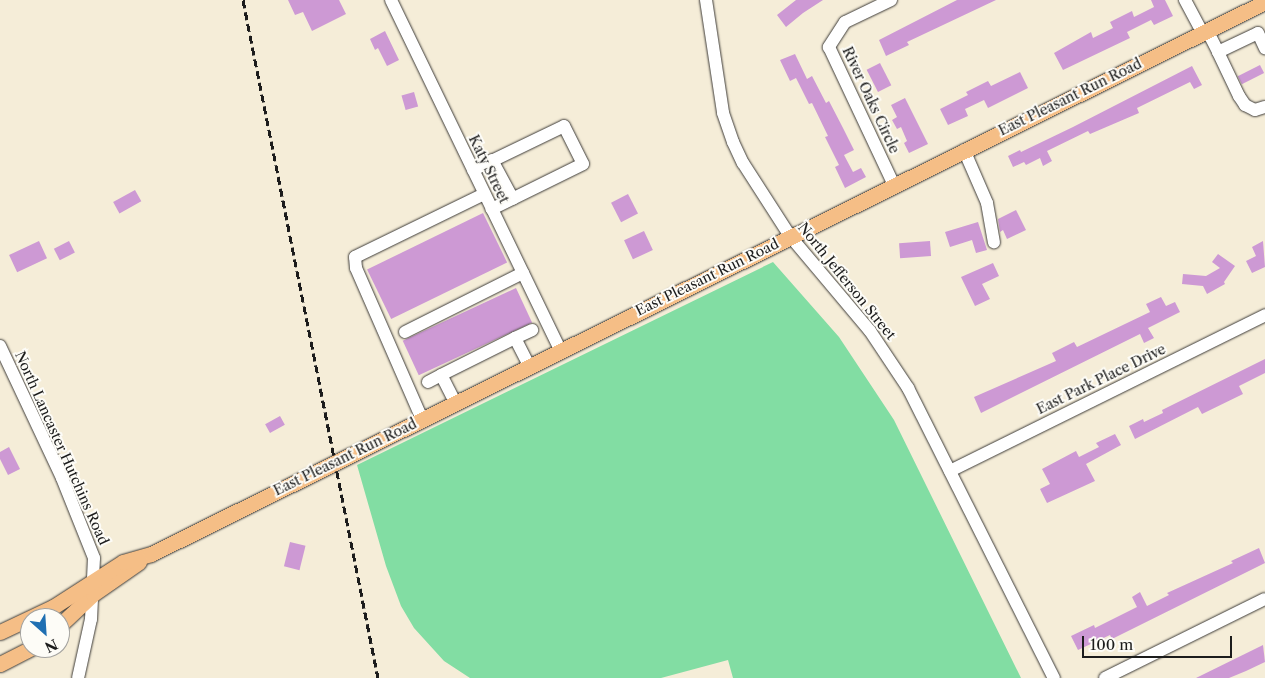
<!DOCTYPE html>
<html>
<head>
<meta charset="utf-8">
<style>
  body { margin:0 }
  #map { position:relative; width:1265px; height:678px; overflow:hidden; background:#f5edd8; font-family:"Libre Caslon Text",serif }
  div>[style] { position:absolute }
  .green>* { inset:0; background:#82dda3 }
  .building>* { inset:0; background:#cd99d4; transform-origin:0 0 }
  .roads { filter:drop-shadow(0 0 1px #3d3b38) drop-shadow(0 0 1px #3d3b38) }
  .minor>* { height:12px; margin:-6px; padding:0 6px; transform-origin:6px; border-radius:6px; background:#fff }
  .major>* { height:15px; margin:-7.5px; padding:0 7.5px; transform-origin:7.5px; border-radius:7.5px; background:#f5be86 }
  .rail>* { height:3px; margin-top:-1.5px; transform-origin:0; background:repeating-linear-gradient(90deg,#1c1c1c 0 8px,transparent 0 12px) }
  span { translate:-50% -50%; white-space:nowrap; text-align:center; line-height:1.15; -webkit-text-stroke:4px #fdfcf7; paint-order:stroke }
  .street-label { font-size:14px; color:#1c1c1c }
  .north { position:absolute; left:20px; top:608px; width:50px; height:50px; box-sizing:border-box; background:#fdfcf7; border:1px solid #a3a29f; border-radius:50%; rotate:154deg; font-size:14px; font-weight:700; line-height:20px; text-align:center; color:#1c1c1c }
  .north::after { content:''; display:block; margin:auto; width:18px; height:22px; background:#1f6fb2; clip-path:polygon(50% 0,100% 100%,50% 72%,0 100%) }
  .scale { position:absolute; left:1082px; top:636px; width:150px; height:22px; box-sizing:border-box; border:2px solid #1c1c1c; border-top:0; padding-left:6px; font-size:15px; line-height:18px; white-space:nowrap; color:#1c1c1c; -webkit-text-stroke:4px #fdfcf7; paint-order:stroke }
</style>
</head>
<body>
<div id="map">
  <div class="green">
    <div style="clip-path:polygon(773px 262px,839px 337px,894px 420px,1021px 678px,733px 678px,728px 660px,661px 678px,470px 678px,444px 661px,414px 628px,401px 606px,386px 566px,357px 465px)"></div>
  </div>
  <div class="building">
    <div style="clip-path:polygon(288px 0,339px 0,346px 14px,312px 31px,303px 12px,295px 15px)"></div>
    <div style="clip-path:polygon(796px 0,823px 0,803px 13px,786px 27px,777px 15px)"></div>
    <div style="clip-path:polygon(957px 0,996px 0,907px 42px,909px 45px,886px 56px,879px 40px)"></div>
    <div style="clip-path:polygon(1151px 0,1165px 0,1173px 16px,1154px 25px,1151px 20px,1127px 32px,1130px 38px,1063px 70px,1054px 53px,1091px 32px,1093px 38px,1113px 28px,1110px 22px,1132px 11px,1134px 17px,1154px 7px)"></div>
    <div style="clip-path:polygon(385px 31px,399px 60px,387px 66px,378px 48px,375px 50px,370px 39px)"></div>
    <div style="clip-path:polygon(795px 54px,807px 79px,812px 76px,826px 103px,829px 101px,843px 128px,854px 150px,844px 155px,853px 172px,861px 168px,866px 177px,845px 188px,835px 167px,839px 165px,825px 137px,828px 136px,812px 103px,809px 104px,796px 78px,790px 81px,780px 60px)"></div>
    <div style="left:880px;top:63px;width:25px;height:15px;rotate:63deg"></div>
    <div style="left:1260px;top:65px;width:9px;height:25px;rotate:63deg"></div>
    <div style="clip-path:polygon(1192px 66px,1202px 85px,1194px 89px,1190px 82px,1137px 108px,1139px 113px,1090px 134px,1088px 131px,1047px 151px,1052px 161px,1043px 166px,1040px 158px,1026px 165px,1024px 162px,1013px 167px,1008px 156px,1020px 150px,1021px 152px,1073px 127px)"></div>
    <div style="clip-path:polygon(1020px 72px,1028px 88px,988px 108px,984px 100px,965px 109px,968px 116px,948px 125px,940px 109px,968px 95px,966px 92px,988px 81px,991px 86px)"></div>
    <div style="left:414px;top:92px;width:15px;height:13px;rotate:74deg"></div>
    <div style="clip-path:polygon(905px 98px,928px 144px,909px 153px,904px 143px,907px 141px,901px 127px,897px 129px,892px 120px,897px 117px,891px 105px)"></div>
    <div style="left:135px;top:190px;width:13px;height:25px;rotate:61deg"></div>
    <div style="left:628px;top:194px;width:22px;height:19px;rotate:63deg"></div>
    <div style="clip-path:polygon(1016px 210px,1026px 230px,1007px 239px,1003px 230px,1000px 232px,998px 219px)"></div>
    <div style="left:483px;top:213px;width:55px;height:129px;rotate:64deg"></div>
    <div style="clip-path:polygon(978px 222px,987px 250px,976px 253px,972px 240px,950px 247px,945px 232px)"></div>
    <div style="left:644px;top:231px;width:21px;height:22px;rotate:65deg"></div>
    <div style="left:39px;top:241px;width:19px;height:33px;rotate:65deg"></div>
    <div style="left:69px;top:241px;width:13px;height:17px;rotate:63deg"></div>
    <div style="left:930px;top:241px;width:15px;height:31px;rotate:86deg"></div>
    <div style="clip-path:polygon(1263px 241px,1265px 267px,1252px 273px,1246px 261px,1256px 256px,1252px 247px)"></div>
    <div style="clip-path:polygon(1218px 254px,1235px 266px,1224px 282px,1225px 284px,1207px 294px,1203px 286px,1182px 284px,1183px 274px,1206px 276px,1220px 268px,1212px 262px)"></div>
    <div style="clip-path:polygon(993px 263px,999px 276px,982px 284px,990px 299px,975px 306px,961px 277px)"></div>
    <div style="left:516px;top:288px;width:38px;height:125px;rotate:65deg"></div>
    <div style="clip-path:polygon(1161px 297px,1166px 306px,1175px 302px,1180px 312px,1148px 328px,1154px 338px,1144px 343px,1140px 334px,981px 413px,974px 397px,1056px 361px,1052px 353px,1074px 342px,1077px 347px,1150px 312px,1146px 304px)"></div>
    <div style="clip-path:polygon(1265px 359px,1265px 373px,1239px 386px,1243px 394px,1202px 414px,1198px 407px,1135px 439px,1129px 426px,1143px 419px,1144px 422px,1163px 413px,1162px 410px)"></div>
    <div style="left:280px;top:416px;width:10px;height:17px;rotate:61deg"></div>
    <div style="clip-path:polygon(1115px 434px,1121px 445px,1086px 464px,1095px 481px,1047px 503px,1040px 489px,1050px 484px,1042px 469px,1076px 451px,1079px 457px,1099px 447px,1096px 443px)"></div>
    <div style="clip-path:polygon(9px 447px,20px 469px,8px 475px,0 459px,0 452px)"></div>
    <div style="left:290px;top:542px;width:16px;height:25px;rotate:14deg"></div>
    <div style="clip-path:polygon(1259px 548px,1265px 563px,1112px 639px,1110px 635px,1078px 650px,1071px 636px,1094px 625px,1095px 628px,1137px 607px,1132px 597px,1140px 592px,1147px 606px,1169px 595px,1167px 593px,1233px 563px,1231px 561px)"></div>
    <div style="clip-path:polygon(1263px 645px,1265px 662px,1246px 671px,1229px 678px,1196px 678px)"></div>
  </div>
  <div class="roads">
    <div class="minor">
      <div style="left:391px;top:0;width:389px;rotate:64.2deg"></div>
      <div style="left:706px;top:0;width:114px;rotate:81.4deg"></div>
      <div style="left:723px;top:113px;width:31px;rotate:71deg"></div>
      <div style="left:733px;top:142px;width:23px;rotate:65deg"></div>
      <div style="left:743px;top:163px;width:87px;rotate:57.2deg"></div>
      <div style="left:790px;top:236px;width:124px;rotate:49.9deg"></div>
      <div style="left:870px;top:331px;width:69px;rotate:56.3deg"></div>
      <div style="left:908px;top:388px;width:325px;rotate:63.3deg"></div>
      <div style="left:891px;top:0;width:51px;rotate:154.4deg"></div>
      <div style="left:845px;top:22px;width:30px;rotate:123deg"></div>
      <div style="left:829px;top:47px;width:153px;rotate:64.8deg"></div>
      <div style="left:1185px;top:0;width:36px;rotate:62deg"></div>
      <div style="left:1207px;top:30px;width:25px;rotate:63deg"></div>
      <div style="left:1218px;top:52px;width:44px;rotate:-25.4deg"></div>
      <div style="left:1258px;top:33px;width:17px;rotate:65deg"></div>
      <div style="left:1218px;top:52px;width:49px;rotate:64.5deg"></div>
      <div style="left:1239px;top:96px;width:11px;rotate:56deg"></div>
      <div style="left:1245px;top:105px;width:11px;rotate:27deg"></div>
      <div style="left:1255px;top:110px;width:10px;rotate:-17deg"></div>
      <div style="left:964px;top:150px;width:58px;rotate:66.5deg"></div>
      <div style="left:987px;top:203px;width:40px;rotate:80deg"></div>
      <div style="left:492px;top:160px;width:44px;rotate:61.7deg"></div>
      <div style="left:473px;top:170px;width:101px;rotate:-25.8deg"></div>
      <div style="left:564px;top:126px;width:42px;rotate:63.4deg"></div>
      <div style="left:583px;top:164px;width:102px;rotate:153.7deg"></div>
      <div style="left:405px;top:332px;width:132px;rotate:-26.6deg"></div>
      <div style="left:515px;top:338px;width:19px;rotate:-25deg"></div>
      <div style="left:0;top:346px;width:146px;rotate:64.8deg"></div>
      <div style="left:62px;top:478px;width:86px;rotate:68.2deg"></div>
      <div style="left:94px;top:558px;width:61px;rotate:92.8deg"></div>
      <div style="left:91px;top:619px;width:60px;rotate:102.4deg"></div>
      <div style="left:428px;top:382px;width:15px;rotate:-28deg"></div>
      <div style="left:455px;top:402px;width:30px;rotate:-117deg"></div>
      <div style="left:441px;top:375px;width:83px;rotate:-26.6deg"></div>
      <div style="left:515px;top:338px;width:31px;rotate:63deg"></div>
      <div style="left:422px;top:419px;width:165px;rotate:-113.6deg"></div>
      <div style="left:356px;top:268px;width:11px;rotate:-95deg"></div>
      <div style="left:355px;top:257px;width:144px;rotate:-26deg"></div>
      <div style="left:950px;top:471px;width:352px;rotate:-26.3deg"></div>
      <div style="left:1105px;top:678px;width:178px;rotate:-26.3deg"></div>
    </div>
    <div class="major">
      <div style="left:60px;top:625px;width:45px;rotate:-43.2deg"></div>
      <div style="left:93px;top:594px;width:56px;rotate:-34.8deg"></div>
      <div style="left:0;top:632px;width:59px;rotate:-25.3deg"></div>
      <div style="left:53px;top:607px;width:83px;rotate:-32.7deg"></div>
      <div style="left:123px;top:562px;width:29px;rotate:-16deg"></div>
      <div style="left:151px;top:554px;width:1243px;rotate:-26.36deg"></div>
      <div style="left:0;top:664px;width:36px;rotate:-27deg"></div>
    </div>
  </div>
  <div class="rail">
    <div style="left:243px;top:0;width:691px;rotate:78.74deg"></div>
  </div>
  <div class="street-label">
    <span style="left:1070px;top:97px;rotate:-26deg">East Pleasant Run Road</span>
    <span style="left:871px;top:100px;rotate:65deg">River Oaks Circle</span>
    <span style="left:489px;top:169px;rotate:64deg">Katy Street</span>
    <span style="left:707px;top:277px;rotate:-26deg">East Pleasant Run Road</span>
    <span style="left:847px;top:281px;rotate:51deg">North Jefferson Street</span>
    <span style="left:1101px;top:379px;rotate:-26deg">East Park Place Drive</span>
    <span style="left:62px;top:448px;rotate:66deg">North Lancaster Hutchins Road</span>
    <span style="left:345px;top:457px;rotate:-26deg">East Pleasant Run Road</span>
  </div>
  <div class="north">N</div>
  <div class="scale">100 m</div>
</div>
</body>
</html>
